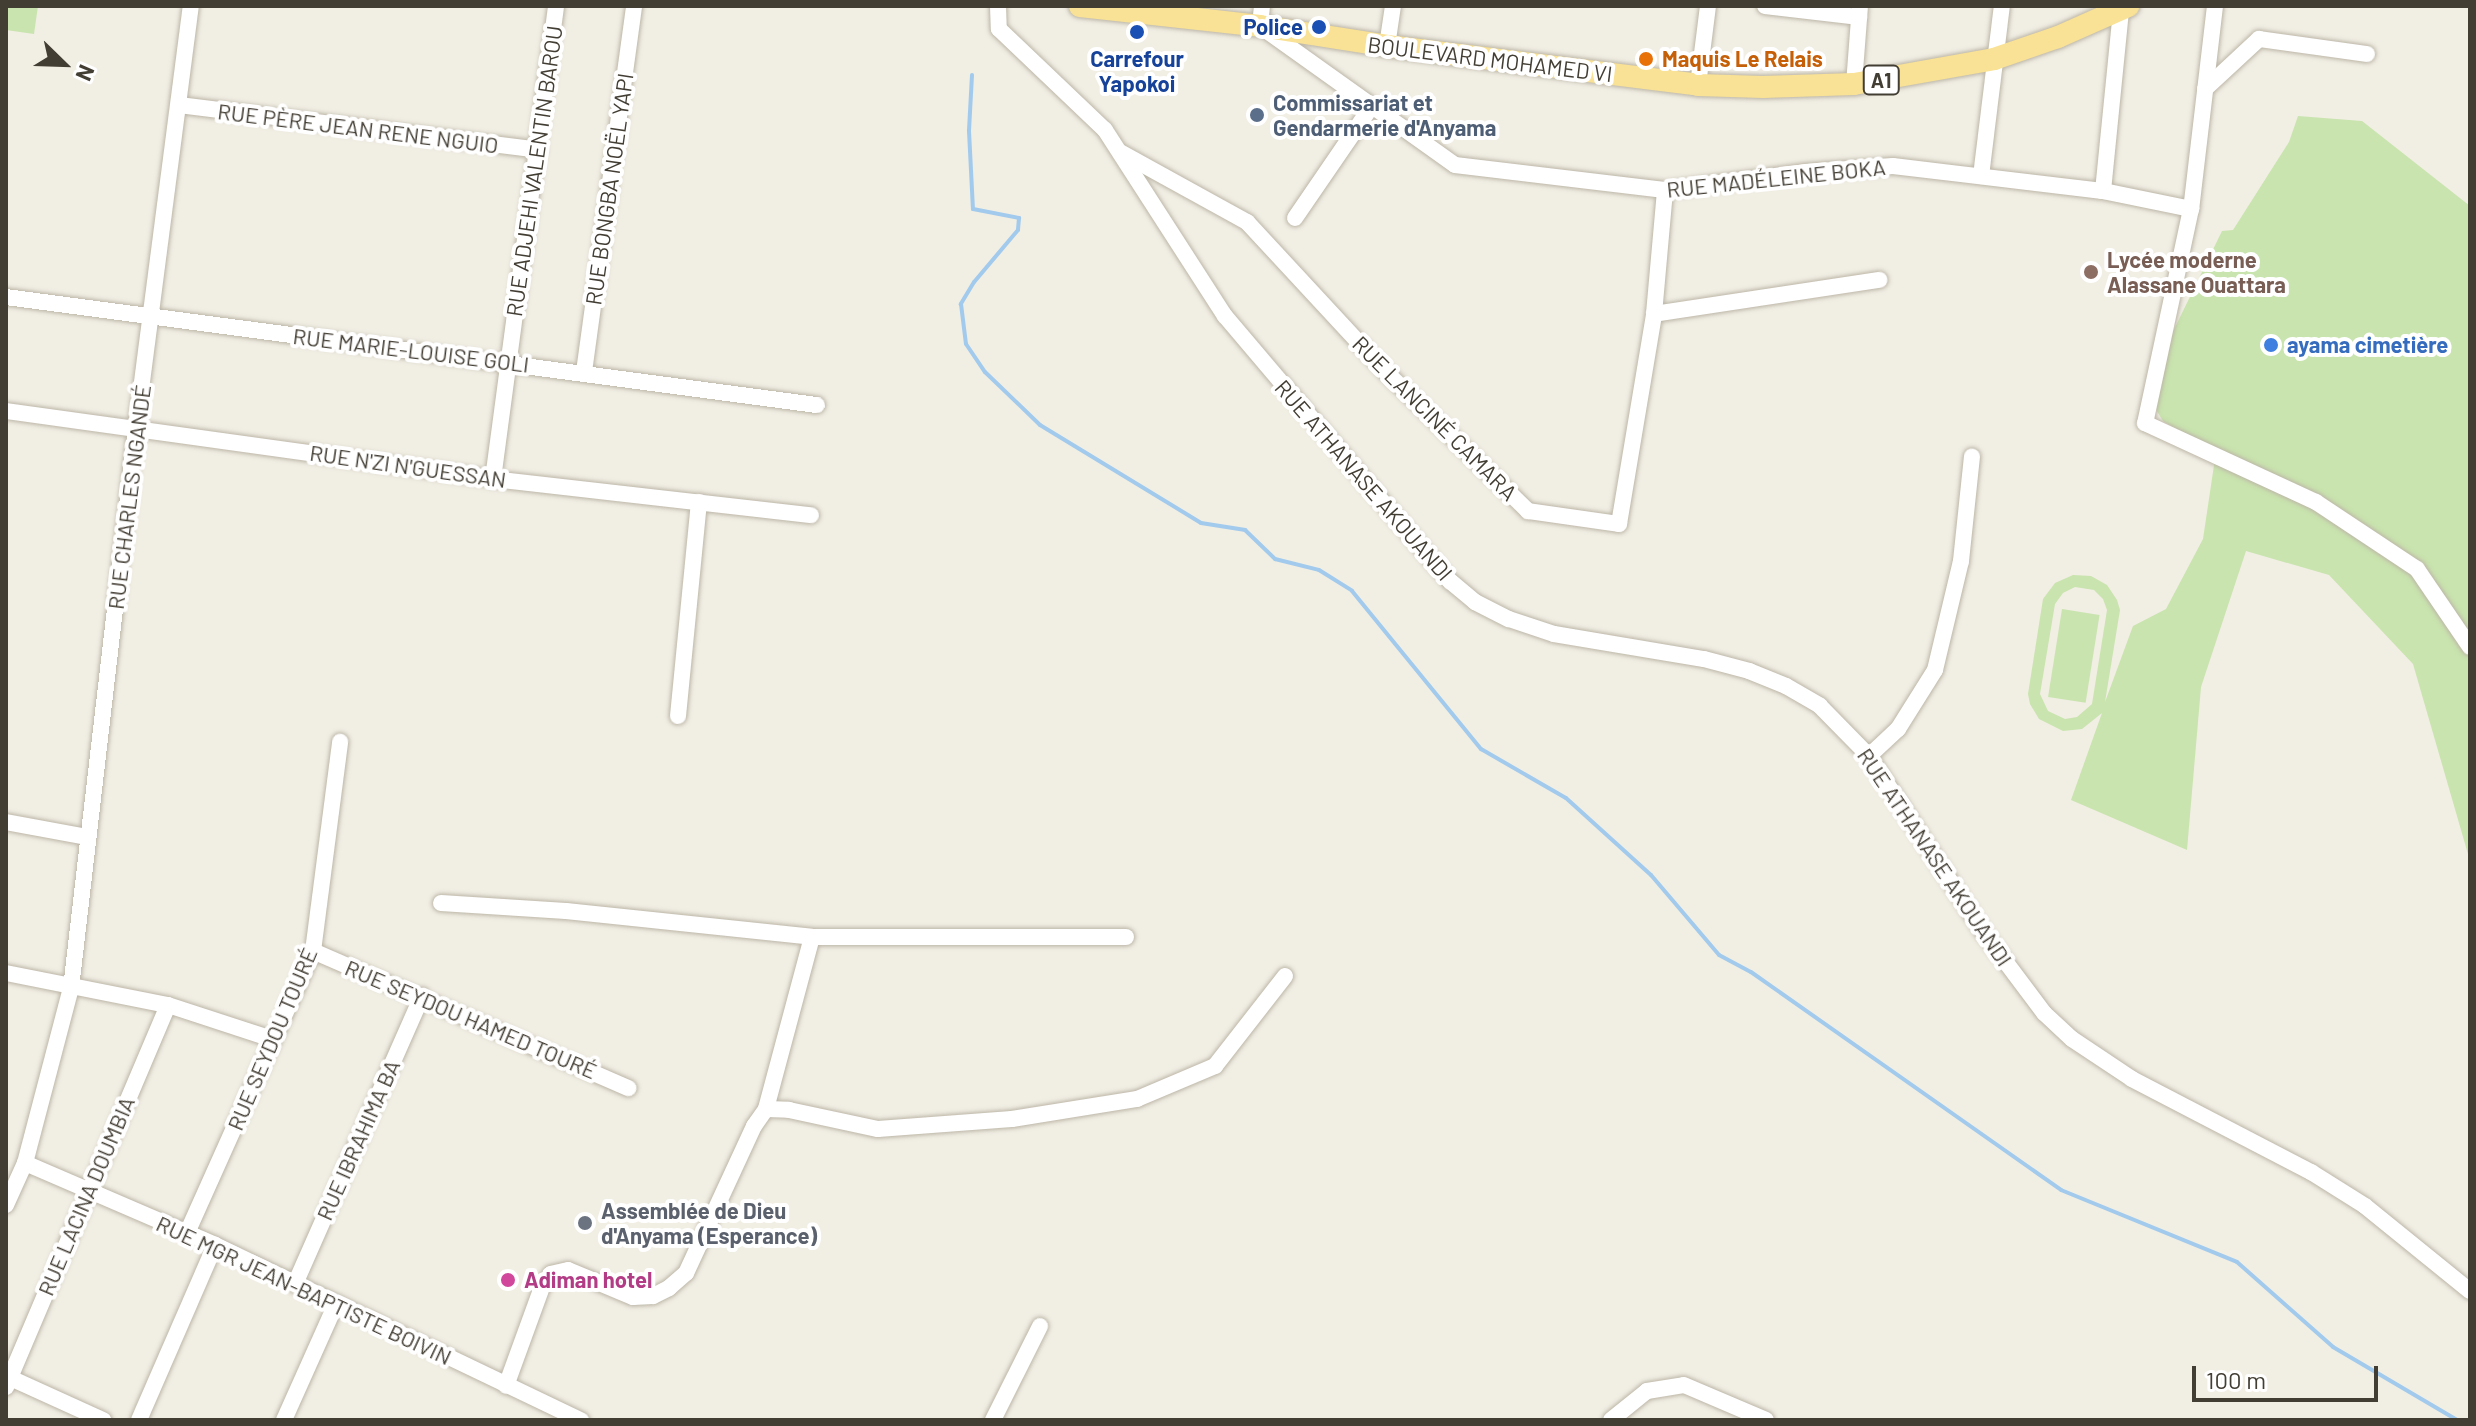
<!DOCTYPE html>
<html>
<head>
<meta charset="utf-8">
<style>
  body { margin:0 }
  #map { position:relative; width:2476px; height:1426px; overflow:hidden; background:#f1eee4; font-family:Barlow,sans-serif }
  div>[style] { position:absolute }
  .green>* { inset:0; background:#c9e4ae; transform-origin:0 0 }
  .stream>* { height:4px; margin:-2px; padding:0 2px; transform-origin:2px; border-radius:2px; background:#a2caec }
  .roads { filter:drop-shadow(0 0 2px #bcb6a7) drop-shadow(0 0 2px #bcb6a7) }
  .minor>* { height:16px; margin:-8px; padding:0 8px; transform-origin:8px; border-radius:8px; background:#fff }
  .major>* { height:22px; margin:-11px; padding:0 11px; transform-origin:11px; border-radius:11px; background:#f9e295 }
  .dots>* { width:22px; height:22px; translate:-50% -50%; box-sizing:border-box; border:4px solid #fff; border-radius:50% }
  span { translate:-50% -50%; white-space:nowrap; text-align:center; line-height:1.15; -webkit-text-stroke:8px #fff; paint-order:stroke }
  .shield-label span { padding:2px 6px; background:#fff; border:2px solid; border-radius:6px; -webkit-text-stroke-width:0 }
  .shield-label { font-size:20px; color:#433e34; font-weight:700 }
  .transit-label { font-size:22px; color:#164399; font-weight:700 }
  .right { translate:-100% -50%; text-align:right }
  .street-label { font-size:22px; color:#433e34 }
  .food-label { font-size:22px; color:#c56008; font-weight:700 }
  .left { translate:0 -50%; text-align:left }
  .service-label { font-size:22px; color:#4e5e75; font-weight:700 }
  .education-label { font-size:22px; color:#785e54; font-weight:700 }
  .shop-label { font-size:22px; color:#366cbe; font-weight:700 }
  .worship-label { font-size:22px; color:#5b616d; font-weight:700 }
  .hotel-label { font-size:22px; color:#b23c85; font-weight:700 }
  .frame { position:absolute; inset:0; border:8px solid #433e34; pointer-events:none }
  .north { position:absolute; left:24px; top:24px; width:80px; height:80px; -webkit-text-stroke:6px #fff; paint-order:stroke; rotate:113deg; font-size:22px; font-weight:700; line-height:32px; text-align:center; color:#433e34 }
  .north::after { content:''; display:block; margin:auto; width:28px; height:36px; background:#433e34; clip-path:polygon(50% 0,100% 100%,50% 72%,0 100%) }
  .scale { position:absolute; left:2192px; top:1366px; width:186px; height:36px; box-sizing:border-box; border:4px solid #433e34; border-top:0; padding-left:10px; font-size:24px; line-height:28px; white-space:nowrap; color:#433e34; -webkit-text-stroke:6px #fff; paint-order:stroke }
</style>
</head>
<body>
<div id="map">
  <div class="green">
    <div style="clip-path:polygon(6px 6px,38px 6px,34px 34px,6px 30px)"></div>
    <div style="clip-path:polygon(evenodd,2298px 116px,2362px 121px,2470px 206px,2470px 861px,2413px 664px,2329px 575px,2246px 551px,2201px 687px,2187px 850px,2071px 800px,2102px 713px,2082px 729px,2063px 731px,2039px 719px,2030px 704px,2028px 694px,2043px 599px,2055px 583px,2073px 575px,2091px 576px,2107px 585px,2117px 600px,2120px 610px,2105px 702px,2133px 626px,2166px 609px,2203px 539px,2216px 452px,2163px 421px,2155px 408px,2165px 348px,2222px 231px,2233px 230px,2289px 142px,2298px 116px,2075px 587px,2094px 590px,2103px 599px,2107px 610px,2092px 704px,2077px 717px,2065px 719px,2048px 711px,2040px 694px,2055px 604px,2063px 593px,2075px 587px)"></div>
    <div style="left:2062px;top:609px;width:38px;height:89px;rotate:9deg"></div>
  </div>
  <div class="stream">
    <div style="left:972px;top:75px;width:56px;rotate:93.1deg"></div>
    <div style="left:969px;top:131px;width:78px;rotate:87.1deg"></div>
    <div style="left:973px;top:209px;width:47px;rotate:11.1deg"></div>
    <div style="left:1019px;top:218px;width:12px;rotate:95deg"></div>
    <div style="left:1018px;top:230px;width:68px;rotate:130.2deg"></div>
    <div style="left:974px;top:282px;width:26px;rotate:121deg"></div>
    <div style="left:961px;top:304px;width:40px;rotate:82.9deg"></div>
    <div style="left:966px;top:344px;width:34px;rotate:56deg"></div>
    <div style="left:985px;top:372px;width:76px;rotate:43.9deg"></div>
    <div style="left:1040px;top:425px;width:188px;rotate:31.3deg"></div>
    <div style="left:1201px;top:523px;width:45px;rotate:9deg"></div>
    <div style="left:1245px;top:530px;width:42px;rotate:44deg"></div>
    <div style="left:1275px;top:559px;width:45px;rotate:14deg"></div>
    <div style="left:1319px;top:570px;width:39px;rotate:32deg"></div>
    <div style="left:1352px;top:591px;width:204px;rotate:50.8deg"></div>
    <div style="left:1481px;top:749px;width:98px;rotate:30deg"></div>
    <div style="left:1566px;top:798px;width:115px;rotate:42.2deg"></div>
    <div style="left:1651px;top:875px;width:105px;rotate:49.6deg"></div>
    <div style="left:1719px;top:955px;width:36px;rotate:28deg"></div>
    <div style="left:1751px;top:972px;width:379px;rotate:35.1deg"></div>
    <div style="left:2061px;top:1190px;width:190px;rotate:22.2deg"></div>
    <div style="left:2237px;top:1262px;width:128px;rotate:41.5deg"></div>
    <div style="left:2333px;top:1347px;width:144px;rotate:30.5deg"></div>
  </div>
  <div class="roads">
    <div class="minor">
      <div style="left:998px;top:6px;width:23px;rotate:88deg"></div>
      <div style="left:999px;top:29px;width:146px;rotate:43.6deg"></div>
      <div style="left:1105px;top:130px;width:221px;rotate:57.2deg"></div>
      <div style="left:1225px;top:316px;width:348px;rotate:49.7deg"></div>
      <div style="left:1450px;top:581px;width:33px;rotate:40deg"></div>
      <div style="left:1475px;top:602px;width:38px;rotate:27deg"></div>
      <div style="left:1509px;top:619px;width:47px;rotate:18.4deg"></div>
      <div style="left:1554px;top:634px;width:152px;rotate:9.5deg"></div>
      <div style="left:1704px;top:659px;width:47px;rotate:14.9deg"></div>
      <div style="left:1749px;top:671px;width:40px;rotate:22deg"></div>
      <div style="left:1786px;top:686px;width:39px;rotate:30deg"></div>
      <div style="left:1820px;top:706px;width:70px;rotate:45.6deg"></div>
      <div style="left:1869px;top:756px;width:211px;rotate:57deg"></div>
      <div style="left:1984px;top:933px;width:100px;rotate:53.1deg"></div>
      <div style="left:2044px;top:1013px;width:38px;rotate:43deg"></div>
      <div style="left:2072px;top:1039px;width:72px;rotate:33.7deg"></div>
      <div style="left:2132px;top:1079px;width:202px;rotate:27.5deg"></div>
      <div style="left:2311px;top:1172px;width:64px;rotate:32.2deg"></div>
      <div style="left:2365px;top:1206px;width:135px;rotate:39deg"></div>
      <div style="left:1262px;top:6px;width:20px;rotate:96deg"></div>
      <div style="left:1260px;top:26px;width:239px;rotate:35.5deg"></div>
      <div style="left:1455px;top:165px;width:211px;rotate:6.8deg"></div>
      <div style="left:1665px;top:190px;width:141px;rotate:-7.3deg"></div>
      <div style="left:1805px;top:172px;width:88px;rotate:-3.9deg"></div>
      <div style="left:1893px;top:166px;width:211px;rotate:6.8deg"></div>
      <div style="left:2103px;top:191px;width:90px;rotate:11.6deg"></div>
      <div style="left:1765px;top:6px;width:95px;rotate:6.7deg"></div>
      <div style="left:2215px;top:6px;width:204px;rotate:96.7deg"></div>
      <div style="left:2191px;top:209px;width:219px;rotate:102.1deg"></div>
      <div style="left:2145px;top:423px;width:188px;rotate:24.8deg"></div>
      <div style="left:2316px;top:502px;width:121px;rotate:33.6deg"></div>
      <div style="left:2417px;top:569px;width:94px;rotate:55.8deg"></div>
      <div style="left:1387px;top:46px;width:40px;rotate:-81.5deg"></div>
      <div style="left:1854px;top:84px;width:78px;rotate:-85.6deg"></div>
      <div style="left:1698px;top:85px;width:80px;rotate:-82.8deg"></div>
      <div style="left:2205px;top:89px;width:74px;rotate:-42.8deg"></div>
      <div style="left:2259px;top:39px;width:109px;rotate:7.9deg"></div>
      <div style="left:179px;top:105px;width:362px;rotate:7.1deg"></div>
      <div style="left:1122px;top:153px;width:143px;rotate:28.9deg"></div>
      <div style="left:1247px;top:222px;width:205px;rotate:47.2deg"></div>
      <div style="left:1386px;top:372px;width:199px;rotate:44.4deg"></div>
      <div style="left:1528px;top:511px;width:92px;rotate:8.1deg"></div>
      <div style="left:1619px;top:524px;width:213px;rotate:-80.5deg"></div>
      <div style="left:1654px;top:314px;width:124px;rotate:-84.9deg"></div>
      <div style="left:1981px;top:176px;width:171px;rotate:-83deg"></div>
      <div style="left:2103px;top:191px;width:182px;rotate:-84.3deg"></div>
      <div style="left:1295px;top:218px;width:135px;rotate:-55.6deg"></div>
      <div style="left:6px;top:297px;width:818px;rotate:7.59deg"></div>
      <div style="left:1654px;top:314px;width:228px;rotate:-8.6deg"></div>
      <div style="left:584px;top:372px;width:369px;rotate:-82.2deg"></div>
      <div style="left:6px;top:411px;width:492px;rotate:7.9deg"></div>
      <div style="left:493px;top:479px;width:320px;rotate:6.5deg"></div>
      <div style="left:493px;top:479px;width:477px;rotate:-82.4deg"></div>
      <div style="left:678px;top:716px;width:215px;rotate:-84.4deg"></div>
      <div style="left:1869px;top:756px;width:40px;rotate:-43deg"></div>
      <div style="left:1898px;top:729px;width:70px;rotate:-57.9deg"></div>
      <div style="left:1935px;top:670px;width:112px;rotate:-76.6deg"></div>
      <div style="left:1961px;top:561px;width:105px;rotate:-84deg"></div>
      <div style="left:6px;top:822px;width:82px;rotate:10.5deg"></div>
      <div style="left:441px;top:903px;width:125px;rotate:3.7deg"></div>
      <div style="left:566px;top:911px;width:247px;rotate:6deg"></div>
      <div style="left:812px;top:937px;width:178px;rotate:105deg"></div>
      <div style="left:766px;top:1109px;width:21px;rotate:125deg"></div>
      <div style="left:754px;top:1126px;width:162px;rotate:114.8deg"></div>
      <div style="left:686px;top:1273px;width:23px;rotate:139deg"></div>
      <div style="left:669px;top:1288px;width:18px;rotate:153deg"></div>
      <div style="left:653px;top:1296px;width:20px;rotate:177deg"></div>
      <div style="left:633px;top:1297px;width:70px;rotate:-157.4deg"></div>
      <div style="left:568px;top:1270px;width:17px;rotate:167deg"></div>
      <div style="left:551px;top:1274px;width:16px;rotate:125deg"></div>
      <div style="left:542px;top:1287px;width:105px;rotate:110deg"></div>
      <div style="left:812px;top:937px;width:314px"></div>
      <div style="left:313px;top:951px;width:344px;rotate:23.5deg"></div>
      <div style="left:6px;top:973px;width:165px;rotate:11.2deg"></div>
      <div style="left:168px;top:1005px;width:109px;rotate:18.1deg"></div>
      <div style="left:766px;top:1109px;width:23px;rotate:2deg"></div>
      <div style="left:789px;top:1110px;width:91px;rotate:12.1deg"></div>
      <div style="left:878px;top:1129px;width:134px;rotate:-4.3deg"></div>
      <div style="left:1012px;top:1119px;width:127px;rotate:-9.1deg"></div>
      <div style="left:1137px;top:1099px;width:85px;rotate:-22.9deg"></div>
      <div style="left:1215px;top:1066px;width:114px;rotate:-52.1deg"></div>
      <div style="left:25px;top:1163px;width:207px;rotate:23.3deg"></div>
      <div style="left:215px;top:1245px;width:406px;rotate:25.6deg"></div>
      <div style="left:6px;top:1205px;width:46px;rotate:-65.7deg"></div>
      <div style="left:25px;top:1163px;width:181px;rotate:-75.3deg"></div>
      <div style="left:71px;top:988px;width:564px;rotate:-83.38deg"></div>
      <div style="left:136px;top:428px;width:426px;rotate:-82.6deg"></div>
      <div style="left:187px;top:1233px;width:309px;rotate:-65.9deg"></div>
      <div style="left:313px;top:951px;width:211px;rotate:-82.6deg"></div>
      <div style="left:295px;top:1284px;width:315px;rotate:-66.2deg"></div>
      <div style="left:6px;top:1376px;width:107px;rotate:24.4deg"></div>
      <div style="left:6px;top:1387px;width:415px;rotate:-67deg"></div>
      <div style="left:139px;top:1420px;width:191px;rotate:-66.5deg"></div>
      <div style="left:284px;top:1420px;width:127px;rotate:-65.9deg"></div>
      <div style="left:993px;top:1420px;width:105px;rotate:-63.4deg"></div>
      <div style="left:1611px;top:1420px;width:46px;rotate:-38.9deg"></div>
      <div style="left:1647px;top:1391px;width:37px;rotate:-9deg"></div>
      <div style="left:1684px;top:1385px;width:89px;rotate:23.1deg"></div>
    </div>
    <div class="major">
      <div style="left:1080px;top:6px;width:181px;rotate:6.3deg"></div>
      <div style="left:1260px;top:26px;width:129px;rotate:8.9deg"></div>
      <div style="left:1387px;top:46px;width:313px;rotate:7.1deg"></div>
      <div style="left:1698px;top:85px;width:65px;rotate:1.8deg"></div>
      <div style="left:1763px;top:87px;width:91px;rotate:-1.9deg"></div>
      <div style="left:1854px;top:84px;width:142px;rotate:-10.1deg"></div>
      <div style="left:1994px;top:59px;width:68px;rotate:-19deg"></div>
      <div style="left:2058px;top:37px;width:77px;rotate:-23.9deg"></div>
    </div>
  </div>
  <div class="dots">
    <div style="left:1319px;top:27px;background:#1a4fb4"></div>
    <div style="left:1137px;top:32px;background:#1a4fb4"></div>
    <div style="left:1646px;top:59px;background:#e8710a"></div>
    <div style="left:1257px;top:115px;background:#5c6f8a"></div>
    <div style="left:2091px;top:272px;background:#8d6e63"></div>
    <div style="left:2271px;top:345px;background:#3f7fe0"></div>
    <div style="left:585px;top:1223px;background:#6b7280"></div>
    <div style="left:508px;top:1280px;background:#d1479c"></div>
  </div>
  <div class="shield-label">
    <span style="left:1881px;top:80px">A1</span>
  </div>
  <div class="transit-label">
    <span class="right" style="left:1303px;top:27px">Police</span>
    <span style="left:1137px;top:71px">Carrefour<br>Yapokoi</span>
  </div>
  <div class="street-label">
    <span style="left:1490px;top:59px;rotate:7deg">BOULEVARD MOHAMED VI</span>
    <span style="left:358px;top:128px;rotate:7deg">RUE PÈRE JEAN RENE NGUIO</span>
    <span style="left:534px;top:171px;rotate:-82deg">RUE ADJEHI VALENTIN BAROU</span>
    <span style="left:1776px;top:178px;rotate:-6deg">RUE MADÉLEINE BOKA</span>
    <span style="left:609px;top:189px;rotate:-82deg">RUE BONGBA NOËL YAPI</span>
    <span style="left:411px;top:350px;rotate:7deg">RUE MARIE-LOUISE GOLI</span>
    <span style="left:1435px;top:418px;rotate:45deg">RUE LANCINÉ CAMARA</span>
    <span style="left:408px;top:466px;rotate:8deg">RUE N'ZI N'GUESSAN</span>
    <span style="left:1364px;top:480px;rotate:49deg">RUE ATHANASE AKOUANDI</span>
    <span style="left:129px;top:497px;rotate:-83deg">RUE CHARLES NGANDÉ</span>
    <span style="left:1935px;top:857px;rotate:56deg">RUE ATHANASE AKOUANDI</span>
    <span style="left:471px;top:1019px;rotate:23deg">RUE SEYDOU HAMED TOURÉ</span>
    <span style="left:272px;top:1039px;rotate:-67deg">RUE SEYDOU TOURÉ</span>
    <span style="left:358px;top:1140px;rotate:-66deg">RUE IBRAHIMA BA</span>
    <span style="left:86px;top:1196px;rotate:-67deg">RUE LACINA DOUMBIA</span>
    <span style="left:304px;top:1290px;rotate:25deg">RUE MGR JEAN-BAPTISTE BOIVIN</span>
  </div>
  <div class="food-label">
    <span class="left" style="left:1662px;top:59px">Maquis Le Relais</span>
  </div>
  <div class="service-label">
    <span class="left" style="left:1273px;top:115px">Commissariat et<br>Gendarmerie d'Anyama</span>
  </div>
  <div class="education-label">
    <span class="left" style="left:2107px;top:272px">Lycée moderne<br>Alassane Ouattara</span>
  </div>
  <div class="shop-label">
    <span class="left" style="left:2287px;top:345px">ayama cimetière</span>
  </div>
  <div class="worship-label">
    <span class="left" style="left:601px;top:1223px">Assemblée de Dieu<br>d'Anyama (Esperance)</span>
  </div>
  <div class="hotel-label">
    <span class="left" style="left:524px;top:1280px">Adiman hotel</span>
  </div>
  <div class="frame"></div>
  <div class="north">N</div>
  <div class="scale">100 m</div>
</div>
</body>
</html>
